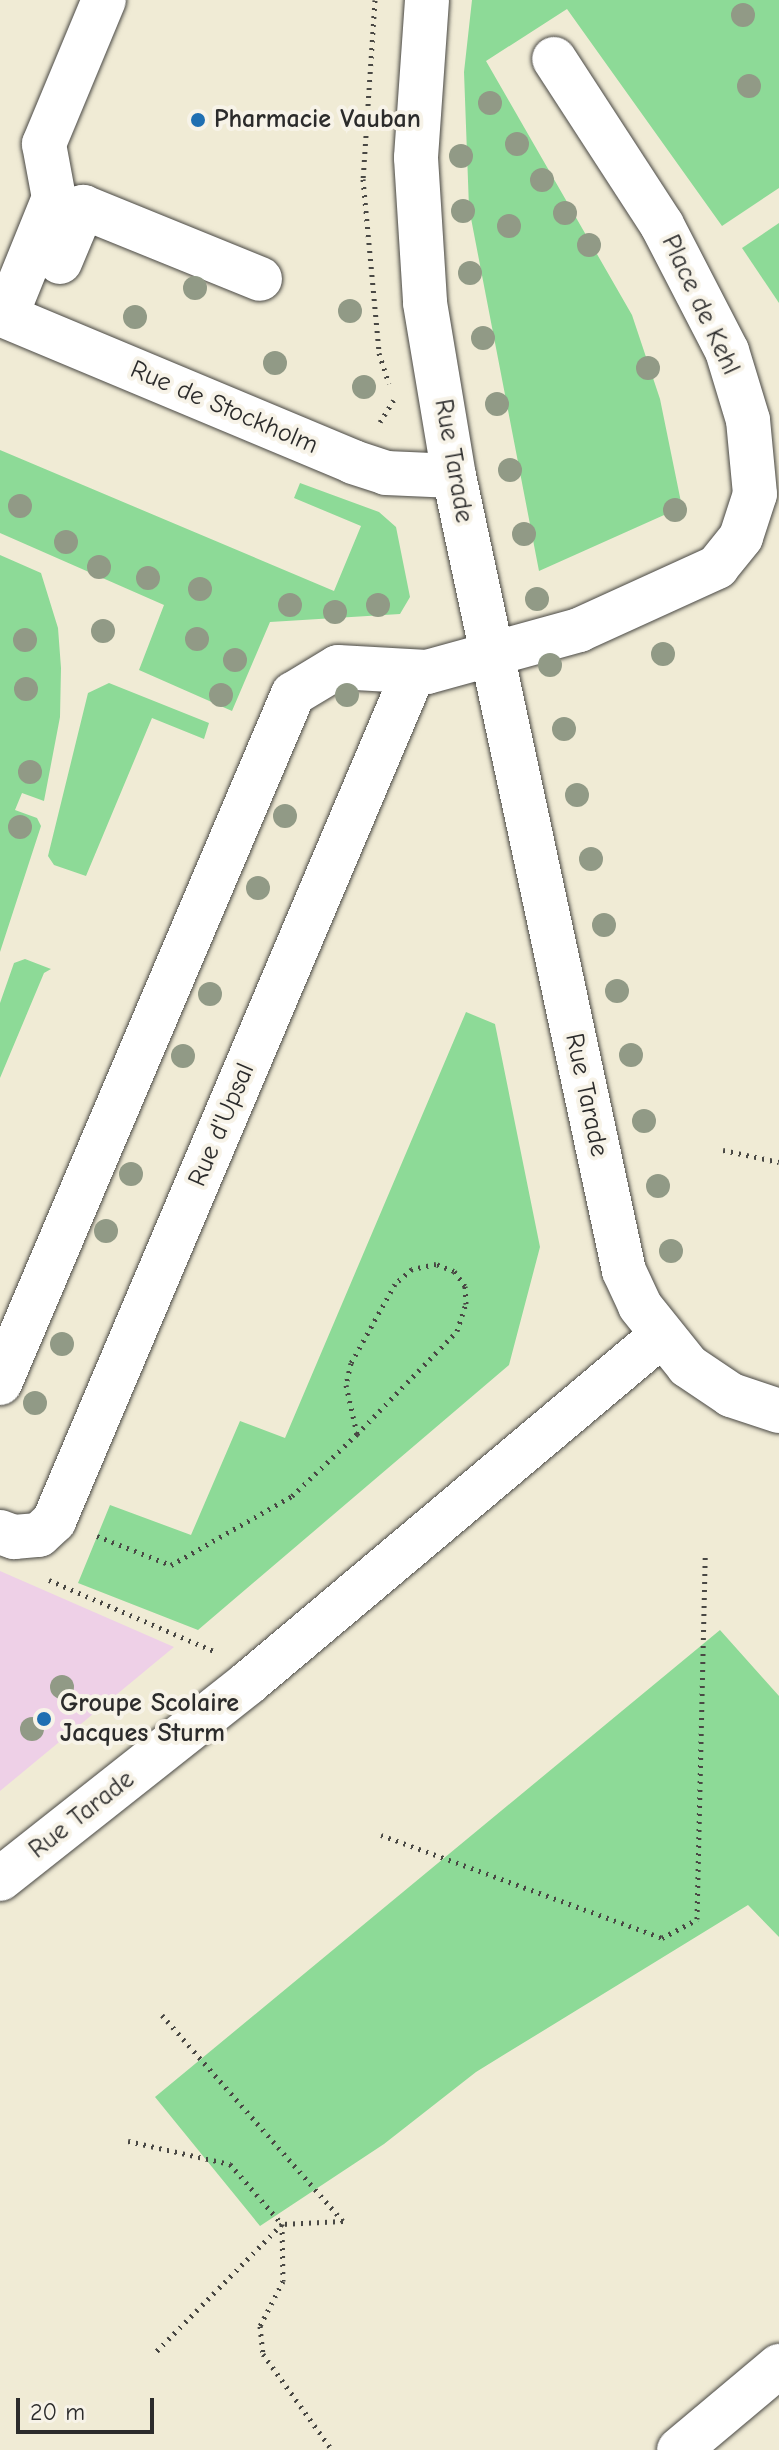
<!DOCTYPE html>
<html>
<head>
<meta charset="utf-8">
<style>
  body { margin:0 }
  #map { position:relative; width:779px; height:2450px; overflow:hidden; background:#f0ebd5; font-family:"Comic Neue",sans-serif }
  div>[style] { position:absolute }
  .built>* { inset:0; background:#eed0e7 }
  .green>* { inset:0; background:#8dda97 }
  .path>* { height:5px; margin-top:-2.5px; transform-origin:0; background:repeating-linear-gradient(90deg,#494844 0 2px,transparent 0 8px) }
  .roads { filter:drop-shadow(0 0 2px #494844) drop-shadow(0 0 2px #494844) }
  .minor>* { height:44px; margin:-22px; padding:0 22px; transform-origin:22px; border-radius:22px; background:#fff }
  .major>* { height:44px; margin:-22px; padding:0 22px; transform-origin:22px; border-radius:22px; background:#fff }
  .trees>* { width:24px; height:24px; margin:-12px; border-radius:50%; background:#919a86 }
  .dots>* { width:22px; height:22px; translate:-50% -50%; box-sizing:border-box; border:4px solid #f7f3e8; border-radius:50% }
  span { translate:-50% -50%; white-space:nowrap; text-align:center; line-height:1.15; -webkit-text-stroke:8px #f7f3e8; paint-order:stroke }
  .poi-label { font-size:26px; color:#2b2b2b; font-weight:700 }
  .left { translate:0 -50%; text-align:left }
  .street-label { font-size:26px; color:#2b2b2b }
  .scale { position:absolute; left:16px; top:2398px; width:138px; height:36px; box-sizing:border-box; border:4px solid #2b2b2b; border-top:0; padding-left:10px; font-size:24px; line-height:28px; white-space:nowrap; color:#2b2b2b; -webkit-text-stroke:6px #f7f3e8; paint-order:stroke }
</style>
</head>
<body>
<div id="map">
  <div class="built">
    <div style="clip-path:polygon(0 1571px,174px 1647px,0 1791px)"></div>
  </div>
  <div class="green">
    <div style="clip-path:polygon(472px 0,779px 0,779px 188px,722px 226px,567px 9px,486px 61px,632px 315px,660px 399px,682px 507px,539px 571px,469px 208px,464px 72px)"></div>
    <div style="clip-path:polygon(779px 223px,779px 303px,742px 248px)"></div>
    <div style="clip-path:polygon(0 450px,334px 591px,361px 526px,294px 498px,300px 483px,379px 512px,396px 527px,410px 597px,400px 614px,270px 622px,232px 711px,139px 670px,164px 605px,0 533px)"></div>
    <div style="clip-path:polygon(0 555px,41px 573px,58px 628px,61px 668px,60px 717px,44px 801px,22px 793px,15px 810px,37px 818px,41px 826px,0 952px)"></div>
    <div style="clip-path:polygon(109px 683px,209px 723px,204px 739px,152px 718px,86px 876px,54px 865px,48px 856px,88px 693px)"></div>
    <div style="clip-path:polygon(25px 959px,51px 969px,44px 973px,0 1078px,0 1003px,14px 963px)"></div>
    <div style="clip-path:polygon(466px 1012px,495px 1024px,540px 1247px,509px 1365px,198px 1630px,78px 1583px,110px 1505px,191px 1535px,240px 1421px,285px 1438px)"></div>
    <div style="clip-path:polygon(720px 1630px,779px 1696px,779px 1937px,748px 1905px,476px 2072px,384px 2144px,260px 2226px,155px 2097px)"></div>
  </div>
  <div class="path">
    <div style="left:375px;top:0;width:179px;rotate:93.8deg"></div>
    <div style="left:363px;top:179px;width:175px;rotate:84.7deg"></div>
    <div style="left:379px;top:353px;width:32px;rotate:72deg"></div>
    <div style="left:380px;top:422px;width:26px;rotate:-58deg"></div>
    <div style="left:723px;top:1150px;width:57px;rotate:12.1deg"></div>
    <div style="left:97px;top:1536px;width:79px;rotate:21.4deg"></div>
    <div style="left:171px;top:1565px;width:139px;rotate:-29.7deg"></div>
    <div style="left:292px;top:1496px;width:90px;rotate:-43.6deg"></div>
    <div style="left:357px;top:1434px;width:144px;rotate:-45.8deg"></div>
    <div style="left:457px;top:1331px;width:28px;rotate:-72deg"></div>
    <div style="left:466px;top:1304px;width:18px;rotate:-93deg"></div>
    <div style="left:465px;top:1286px;width:19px;rotate:-126deg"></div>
    <div style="left:454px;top:1271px;width:19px;rotate:-159deg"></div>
    <div style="left:436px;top:1264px;width:25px;rotate:168deg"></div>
    <div style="left:412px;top:1269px;width:23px;rotate:139deg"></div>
    <div style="left:395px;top:1284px;width:90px;rotate:119.1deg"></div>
    <div style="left:351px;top:1363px;width:23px;rotate:103deg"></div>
    <div style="left:346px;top:1385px;width:50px;rotate:77.3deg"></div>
    <div style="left:49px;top:1580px;width:182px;rotate:23.3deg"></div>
    <div style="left:381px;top:1835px;width:299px;rotate:20.1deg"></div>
    <div style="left:662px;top:1938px;width:40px;rotate:-28deg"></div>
    <div style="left:697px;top:1919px;width:363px;rotate:-88.7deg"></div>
    <div style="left:162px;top:2015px;width:274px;rotate:48.7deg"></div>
    <div style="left:343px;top:2221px;width:61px;rotate:177.2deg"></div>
    <div style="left:282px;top:2224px;width:57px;rotate:89deg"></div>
    <div style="left:283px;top:2281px;width:51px;rotate:117.1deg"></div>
    <div style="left:260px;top:2326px;width:28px;rotate:84deg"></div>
    <div style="left:263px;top:2354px;width:118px;rotate:54.3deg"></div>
    <div style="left:128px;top:2141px;width:105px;rotate:12.7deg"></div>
    <div style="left:230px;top:2164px;width:79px;rotate:49.1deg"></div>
    <div style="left:282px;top:2224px;width:181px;rotate:134.6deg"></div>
  </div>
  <div class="roads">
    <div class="minor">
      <div style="left:427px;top:0;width:158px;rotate:94deg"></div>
      <div style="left:416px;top:158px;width:145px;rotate:86.4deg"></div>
      <div style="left:425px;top:303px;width:175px;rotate:80.5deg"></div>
      <div style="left:454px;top:476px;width:813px;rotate:77.93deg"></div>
      <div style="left:624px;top:1271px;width:38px;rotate:65deg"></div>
      <div style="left:640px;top:1306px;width:77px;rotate:51.3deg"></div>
      <div style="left:688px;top:1366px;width:52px;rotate:34deg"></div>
      <div style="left:731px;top:1395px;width:51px;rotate:18.4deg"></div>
      <div style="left:60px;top:262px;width:60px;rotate:-67.3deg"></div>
      <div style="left:83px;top:207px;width:191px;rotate:22.1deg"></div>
      <div style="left:0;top:314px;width:383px;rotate:22.7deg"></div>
      <div style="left:353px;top:462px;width:35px;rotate:18deg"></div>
      <div style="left:386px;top:473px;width:68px;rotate:2.5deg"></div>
      <div style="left:6px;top:316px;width:127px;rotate:-67.9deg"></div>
      <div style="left:54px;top:198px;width:55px;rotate:-100.5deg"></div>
      <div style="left:44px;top:144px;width:156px;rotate:-67.4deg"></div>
      <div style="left:0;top:1383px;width:749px;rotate:-66.96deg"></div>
      <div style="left:293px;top:694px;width:52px;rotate:-31deg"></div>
      <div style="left:338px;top:667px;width:89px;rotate:3.2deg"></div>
      <div style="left:427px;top:672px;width:158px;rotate:-15.4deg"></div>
      <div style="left:579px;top:630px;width:152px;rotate:-24.5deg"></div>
      <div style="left:717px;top:567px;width:38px;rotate:-51deg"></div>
      <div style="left:741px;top:537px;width:45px;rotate:-72deg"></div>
      <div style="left:755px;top:494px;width:74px;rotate:-95.4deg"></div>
      <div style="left:748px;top:420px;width:72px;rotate:-106.9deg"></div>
      <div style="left:727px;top:351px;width:142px;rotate:-117.3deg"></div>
      <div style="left:662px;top:225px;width:198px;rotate:-123deg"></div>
      <div style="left:0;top:1532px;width:15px;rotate:20deg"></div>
      <div style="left:14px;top:1537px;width:25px;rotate:-5deg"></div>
      <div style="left:39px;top:1535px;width:21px;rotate:-43deg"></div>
      <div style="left:54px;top:1521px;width:920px;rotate:-67.03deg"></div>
      <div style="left:0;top:1879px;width:316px;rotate:-38.3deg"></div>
      <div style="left:248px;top:1683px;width:541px;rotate:-40.05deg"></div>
    </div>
    <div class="major">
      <div style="left:679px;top:2450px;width:131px;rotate:-40deg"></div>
    </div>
  </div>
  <div class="trees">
    <div style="left:743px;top:15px"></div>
    <div style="left:749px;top:86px"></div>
    <div style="left:490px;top:103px"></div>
    <div style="left:517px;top:144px"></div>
    <div style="left:461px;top:156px"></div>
    <div style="left:542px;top:180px"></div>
    <div style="left:463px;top:211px"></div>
    <div style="left:565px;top:213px"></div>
    <div style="left:509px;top:226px"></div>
    <div style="left:589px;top:245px"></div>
    <div style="left:470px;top:273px"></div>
    <div style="left:195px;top:288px"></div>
    <div style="left:350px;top:311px"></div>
    <div style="left:135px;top:317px"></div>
    <div style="left:483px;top:338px"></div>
    <div style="left:275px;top:363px"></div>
    <div style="left:648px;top:368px"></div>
    <div style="left:364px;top:387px"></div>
    <div style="left:497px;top:404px"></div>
    <div style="left:510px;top:470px"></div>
    <div style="left:20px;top:506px"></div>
    <div style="left:675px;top:510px"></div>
    <div style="left:524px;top:534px"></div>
    <div style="left:66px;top:542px"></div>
    <div style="left:99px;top:567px"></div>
    <div style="left:148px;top:578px"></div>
    <div style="left:200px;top:589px"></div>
    <div style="left:537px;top:599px"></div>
    <div style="left:290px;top:605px"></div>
    <div style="left:378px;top:605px"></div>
    <div style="left:335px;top:612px"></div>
    <div style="left:103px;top:631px"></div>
    <div style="left:197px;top:639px"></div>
    <div style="left:25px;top:640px"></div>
    <div style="left:663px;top:654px"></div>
    <div style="left:235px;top:660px"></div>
    <div style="left:550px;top:665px"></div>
    <div style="left:26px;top:689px"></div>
    <div style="left:221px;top:695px"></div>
    <div style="left:347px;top:695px"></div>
    <div style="left:564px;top:729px"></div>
    <div style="left:30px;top:772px"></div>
    <div style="left:577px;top:795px"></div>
    <div style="left:285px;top:816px"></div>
    <div style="left:20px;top:827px"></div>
    <div style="left:591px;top:859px"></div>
    <div style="left:258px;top:888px"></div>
    <div style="left:604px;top:925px"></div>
    <div style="left:617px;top:991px"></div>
    <div style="left:210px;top:994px"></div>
    <div style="left:631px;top:1055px"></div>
    <div style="left:183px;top:1056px"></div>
    <div style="left:644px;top:1121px"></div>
    <div style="left:131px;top:1174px"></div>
    <div style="left:658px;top:1186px"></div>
    <div style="left:106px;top:1231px"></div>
    <div style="left:671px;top:1251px"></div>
    <div style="left:62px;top:1344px"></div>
    <div style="left:35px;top:1403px"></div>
    <div style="left:62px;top:1687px"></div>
    <div style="left:32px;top:1729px"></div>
  </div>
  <div class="dots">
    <div style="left:198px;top:120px;background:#1f6fb2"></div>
    <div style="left:44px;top:1719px;background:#1f6fb2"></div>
  </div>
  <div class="poi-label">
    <span class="left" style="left:214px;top:120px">Pharmacie Vauban</span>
    <span class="left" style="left:60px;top:1719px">Groupe Scolaire<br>Jacques Sturm</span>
  </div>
  <div class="street-label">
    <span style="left:700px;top:305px;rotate:65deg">Place de Kehl</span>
    <span style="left:224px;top:408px;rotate:23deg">Rue de Stockholm</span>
    <span style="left:453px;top:461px;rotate:80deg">Rue Tarade</span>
    <span style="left:586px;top:1095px;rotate:78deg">Rue Tarade</span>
    <span style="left:222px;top:1125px;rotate:-67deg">Rue d'Upsal</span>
    <span style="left:82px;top:1815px;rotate:-38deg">Rue Tarade</span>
  </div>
  <div class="scale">20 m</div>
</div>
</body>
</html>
